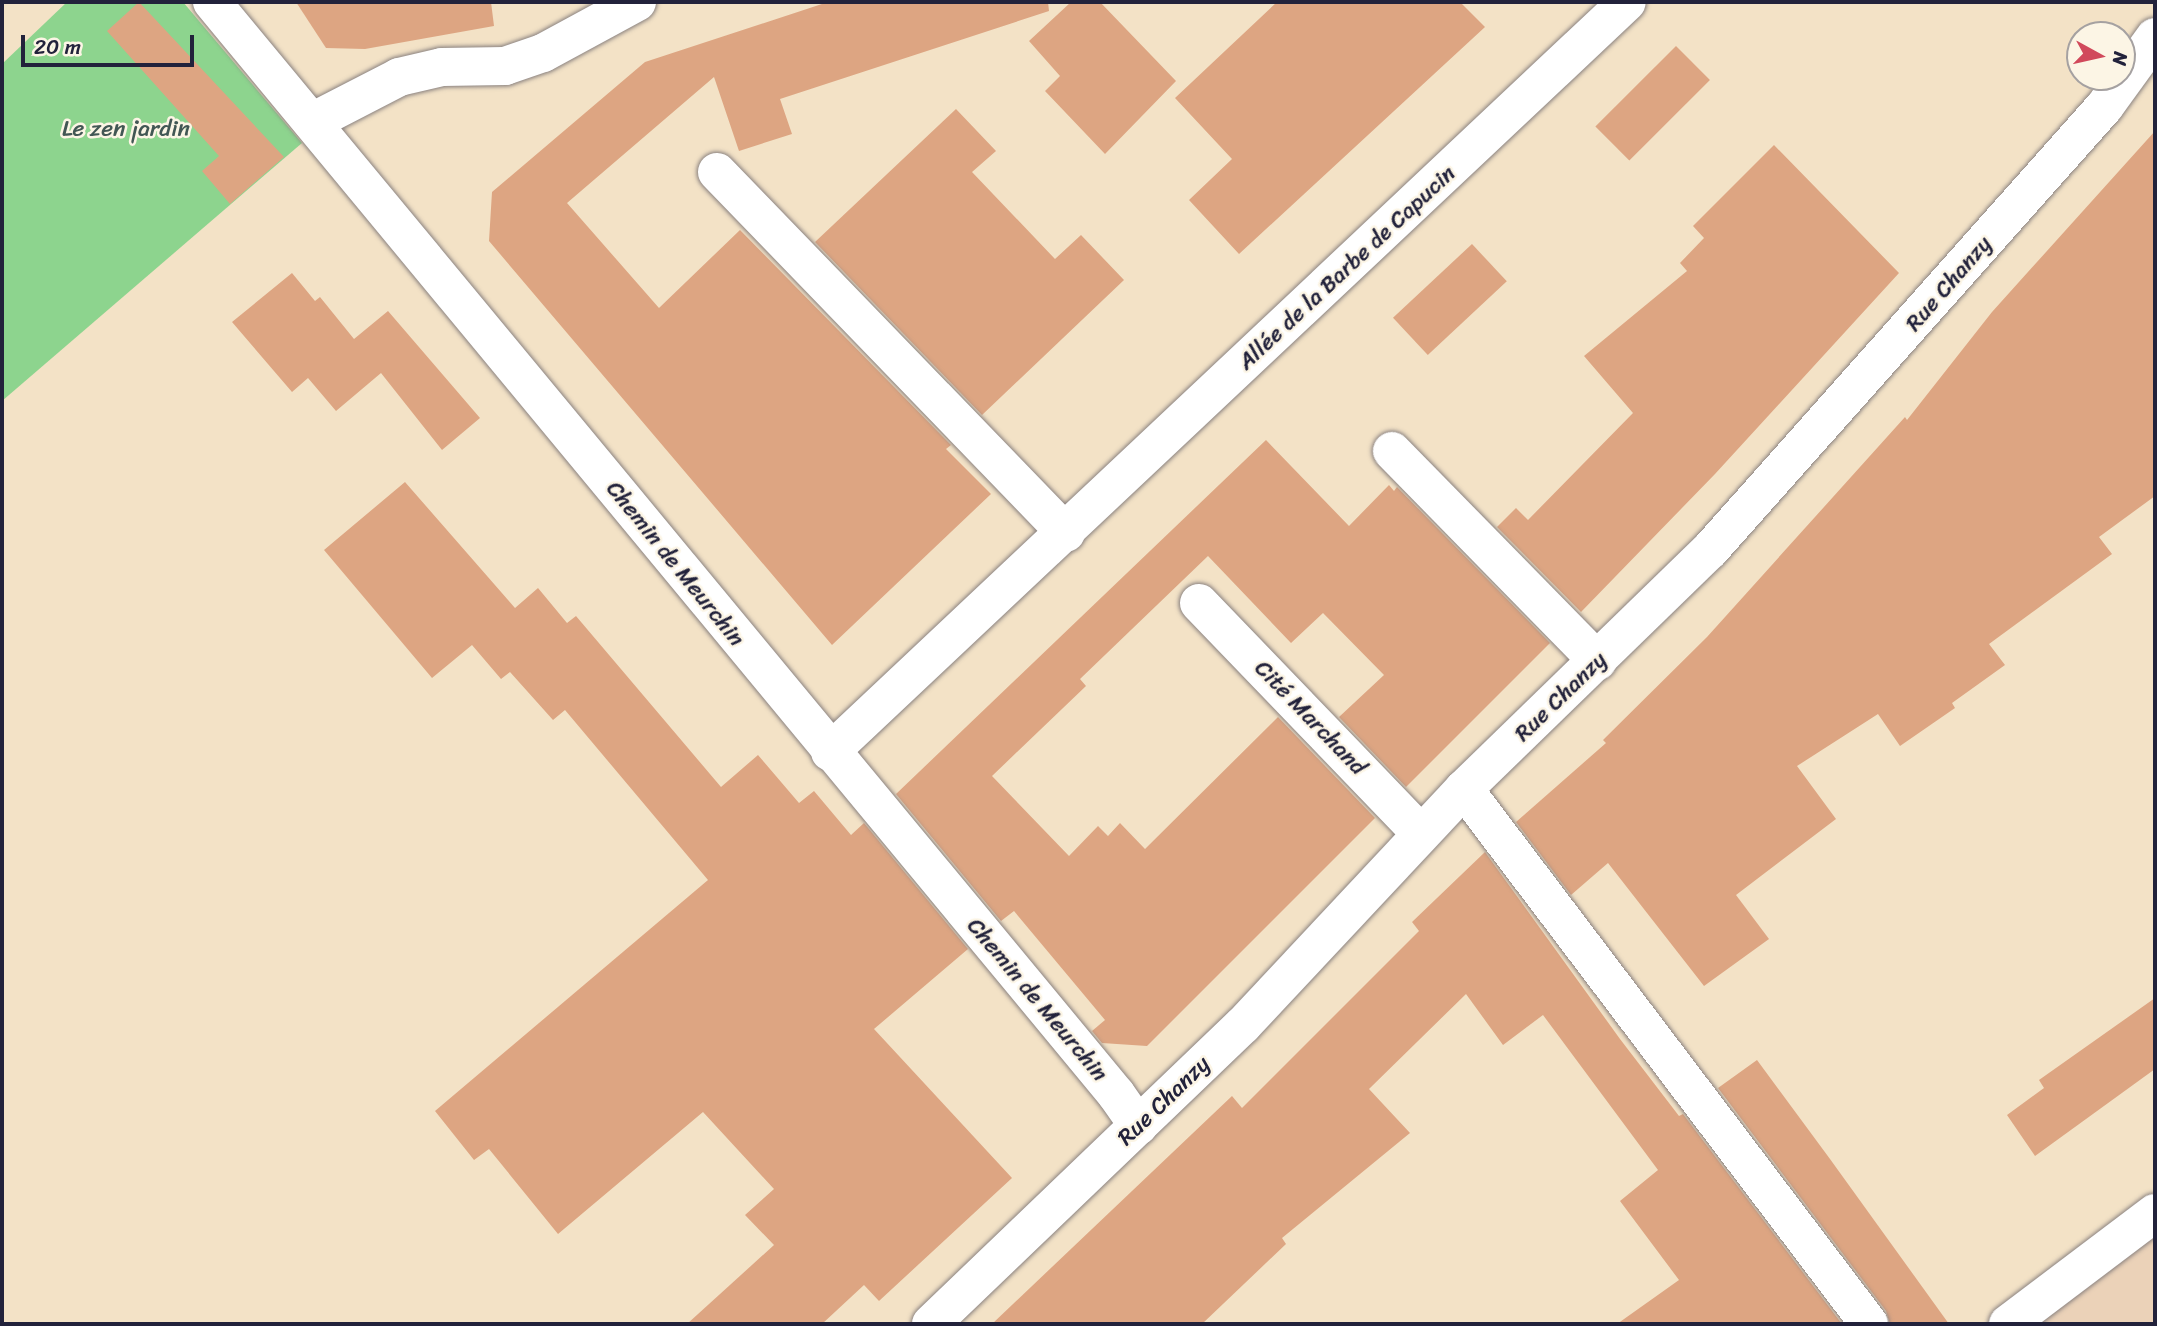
<!DOCTYPE html>
<html>
<head>
<meta charset="utf-8">
<style>
  body { margin:0 }
  #map { position:relative; width:2157px; height:1326px; overflow:hidden; background:#f3e2c6; font-family:Sriracha,sans-serif }
  div>[style] { position:absolute }
  .built>* { inset:0; background:#ebd2b8 }
  .green>* { inset:0; background:#8dd48e }
  .building>* { inset:0; background:#dda582; transform-origin:0 0 }
  .roads { filter:drop-shadow(0 0 2px #8a8280) drop-shadow(0 0 2px #8a8280) }
  .minor>* { height:38px; margin:-19px; padding:0 19px; transform-origin:19px; border-radius:19px; background:#fff }
  span { translate:-50% -50%; white-space:nowrap; text-align:center; line-height:1.15; -webkit-text-stroke:5px #fcf5e5; paint-order:stroke }
  .park-label { font-size:23px; color:#425754 }
  .street-label { font-size:23px; color:#22223b }
  .frame { position:absolute; inset:0; border:4px solid #22223b; pointer-events:none }
  .north { position:absolute; left:2066px; top:21px; width:70px; height:70px; box-sizing:border-box; background:#fcf5e5; border:2px solid #a5a1a1; border-radius:50%; rotate:98deg; font-size:19px; font-weight:700; line-height:28px; text-align:center; color:#22223b }
  .north::after { content:''; display:block; margin:auto; width:24px; height:32px; background:#d1495b; clip-path:polygon(50% 0,100% 100%,50% 72%,0 100%) }
  .scale { position:absolute; left:21px; top:35px; width:173px; height:32px; box-sizing:border-box; border:4px solid #22223b; border-top:0; padding-left:9px; font-size:21px; line-height:24px; white-space:nowrap; color:#22223b; -webkit-text-stroke:5px #fcf5e5; paint-order:stroke }
</style>
</head>
<body>
<div id="map">
  <div class="built">
    <div style="clip-path:polygon(2155px 1213px,2155px 1324px,2002px 1324px)"></div>
  </div>
  <div class="green">
    <div style="clip-path:polygon(67px 2px,183px 2px,302px 143px,2px 401px,2px 64px)"></div>
  </div>
  <div class="building">
    <div style="clip-path:polygon(139px 2px,284px 157px,230px 204px,202px 171px,219px 156px,107px 31px)"></div>
    <div style="clip-path:polygon(296px 2px,491px 2px,494px 26px,365px 49px,326px 48px)"></div>
    <div style="clip-path:polygon(828px 2px,1048px 2px,1049px 11px,780px 99px,792px 134px,739px 151px,714px 77px,567px 203px,659px 308px,740px 230px,951px 445px,946px 449px,991px 494px,832px 645px,489px 241px,492px 192px,645px 62px)"></div>
    <div style="clip-path:polygon(1071px 2px,1100px 2px,1176px 81px,1105px 154px,1045px 91px,1060px 76px,1029px 41px)"></div>
    <div style="clip-path:polygon(1277px 2px,1460px 2px,1485px 27px,1239px 254px,1189px 200px,1232px 159px,1175px 98px)"></div>
    <div style="left:1676px;top:46px;width:48px;height:114px;rotate:45deg"></div>
    <div style="clip-path:polygon(956px 109px,996px 151px,972px 172px,1055px 259px,1081px 235px,1124px 280px,982px 415px,815px 242px)"></div>
    <div style="clip-path:polygon(2155px 131px,2155px 496px,2099px 537px,2112px 554px,1989px 644px,2005px 665px,1952px 703px,1955px 708px,1900px 746px,1878px 714px,1797px 766px,1836px 819px,1736px 895px,1769px 939px,1704px 986px,1608px 863px,1571px 895px,1516px 822px,1606px 743px,1603px 740px,1707px 637px,1905px 417px,1907px 420px,1992px 312px)"></div>
    <div style="clip-path:polygon(1774px 145px,1899px 273px,1715px 474px,1581px 612px,1497px 527px,1516px 508px,1528px 520px,1633px 413px,1584px 356px,1687px 271px,1680px 263px,1704px 238px,1693px 226px)"></div>
    <div style="left:1472px;top:244px;width:51px;height:108px;rotate:47deg"></div>
    <div style="clip-path:polygon(292px 273px,315px 301px,320px 297px,354px 339px,388px 311px,480px 418px,442px 450px,381px 373px,336px 411px,308px 378px,292px 392px,232px 322px)"></div>
    <div style="clip-path:polygon(1266px 440px,1349px 526px,1389px 485px,1394px 491px,1397px 487px,1550px 643px,1406px 787px,1339px 717px,1384px 675px,1323px 613px,1291px 643px,1208px 556px,1080px 679px,1086px 686px,992px 776px,1069px 856px,1098px 826px,1108px 836px,1120px 823px,1145px 849px,1278px 717px,1375px 818px,1147px 1046px,1102px 1043px,1092px 1031px,1105px 1020px,1014px 911px,1001px 921px,896px 794px)"></div>
    <div style="clip-path:polygon(405px 482px,515px 608px,538px 588px,567px 623px,576px 616px,721px 787px,758px 755px,799px 803px,814px 791px,851px 835px,864px 823px,968px 949px,874px 1029px,1012px 1178px,879px 1301px,864px 1285px,822px 1324px,687px 1324px,774px 1245px,745px 1215px,774px 1189px,703px 1112px,558px 1234px,489px 1149px,474px 1160px,435px 1111px,708px 880px,565px 710px,553px 720px,510px 672px,501px 679px,472px 645px,432px 678px,324px 550px)"></div>
    <div style="clip-path:polygon(1485px 852px,1620px 1039px,1679px 1116px,1683px 1114px,1842px 1324px,1617px 1324px,1679px 1280px,1620px 1201px,1658px 1170px,1543px 1015px,1503px 1045px,1466px 994px,1369px 1089px,1410px 1133px,1282px 1238px,1286px 1244px,1202px 1324px,992px 1324px,1232px 1096px,1242px 1108px,1419px 931px,1412px 922px)"></div>
    <div style="clip-path:polygon(2155px 998px,2155px 1069px,2035px 1156px,2007px 1115px,2044px 1088px,2039px 1080px)"></div>
    <div style="clip-path:polygon(1757px 1060px,1830px 1159px,1949px 1324px,1890px 1324px,1886px 1311px,1718px 1088px)"></div>
  </div>
  <div class="roads">
    <div class="minor">
      <div style="left:212px;top:2px;width:1418px;rotate:50.38deg"></div>
      <div style="left:1116px;top:1094px;width:39px;rotate:55deg"></div>
      <div style="left:312px;top:122px;width:98px;rotate:-27.3deg"></div>
      <div style="left:399px;top:77px;width:44px;rotate:-13.1deg"></div>
      <div style="left:442px;top:67px;width:63px;rotate:-0.9deg"></div>
      <div style="left:505px;top:66px;width:40px;rotate:-18.9deg"></div>
      <div style="left:543px;top:53px;width:107px;rotate:-28.5deg"></div>
      <div style="left:717px;top:172px;width:502px;rotate:45.97deg"></div>
      <div style="left:1392px;top:451px;width:294px;rotate:45.6deg"></div>
      <div style="left:1199px;top:603px;width:320px;rotate:46.1deg"></div>
      <div style="left:830px;top:752px;width:1094px;rotate:-43.26deg"></div>
      <div style="left:1464px;top:789px;width:671px;rotate:52.87deg"></div>
      <div style="left:931px;top:1324px;width:432px;rotate:-43.8deg"></div>
      <div style="left:1243px;top:1025px;width:323px;rotate:-46.9deg"></div>
      <div style="left:1464px;top:789px;width:343px;rotate:-44.2deg"></div>
      <div style="left:1710px;top:550px;width:594px;rotate:-48.34deg"></div>
      <div style="left:2105px;top:106px;width:85px;rotate:-54.1deg"></div>
      <div style="left:2008px;top:1324px;width:184px;rotate:-37.1deg"></div>
    </div>
  </div>
  <div class="park-label">
    <span style="left:126px;top:129px">Le zen jardin</span>
  </div>
  <div class="street-label">
    <span style="left:1347px;top:268px;rotate:-43deg">Allée de la Barbe de Capucin</span>
    <span style="left:1949px;top:284px;rotate:-49deg">Rue Chanzy</span>
    <span style="left:675px;top:564px;rotate:51deg">Chemin de Meurchin</span>
    <span style="left:1561px;top:697px;rotate:-44deg">Rue Chanzy</span>
    <span style="left:1310px;top:718px;rotate:46deg">Cité Marchand</span>
    <span style="left:1037px;top:1000px;rotate:50deg">Chemin de Meurchin</span>
    <span style="left:1164px;top:1101px;rotate:-44deg">Rue Chanzy</span>
  </div>
  <div class="frame"></div>
  <div class="north">N</div>
  <div class="scale">20 m</div>
</div>
</body>
</html>
